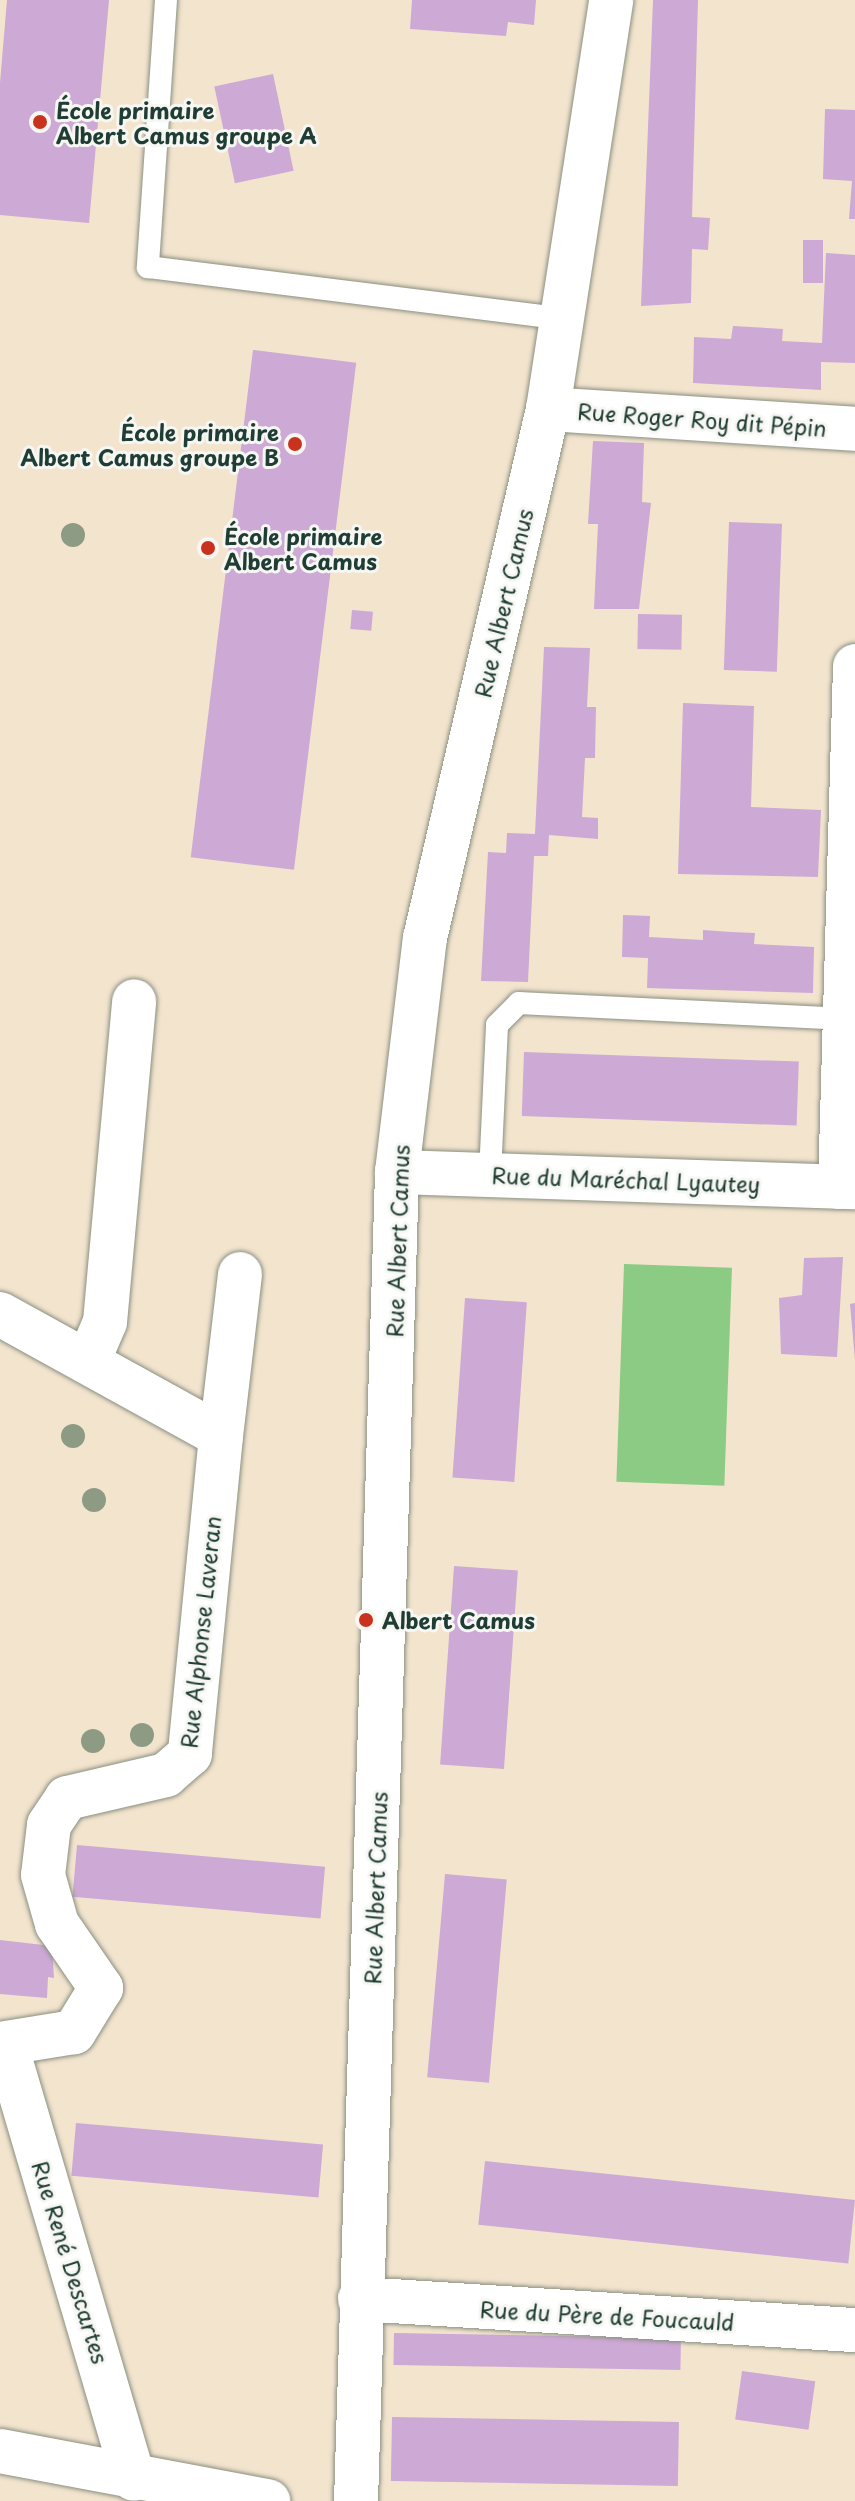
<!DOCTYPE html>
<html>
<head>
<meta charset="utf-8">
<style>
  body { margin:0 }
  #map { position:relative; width:855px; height:2501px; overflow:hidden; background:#f3e4ce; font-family:"Playpen Sans",sans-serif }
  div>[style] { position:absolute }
  .green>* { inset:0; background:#8bcb83; transform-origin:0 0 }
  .building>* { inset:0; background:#cda9d5; transform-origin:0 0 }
  .roads { filter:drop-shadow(0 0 2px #899081) drop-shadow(0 0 2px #899081) }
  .service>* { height:22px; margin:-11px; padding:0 11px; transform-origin:11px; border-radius:11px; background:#fff }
  .minor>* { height:44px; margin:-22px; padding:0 22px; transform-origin:22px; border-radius:22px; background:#fff }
  .trees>* { width:24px; height:24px; margin:-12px; border-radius:50%; background:#8d9b84 }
  .dots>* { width:22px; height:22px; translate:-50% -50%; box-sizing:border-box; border:4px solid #f6f6f2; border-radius:50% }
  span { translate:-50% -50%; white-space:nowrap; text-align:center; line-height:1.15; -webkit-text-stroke:6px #f6f6f2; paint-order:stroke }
  .poi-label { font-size:22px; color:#1f3d34; font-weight:700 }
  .left { translate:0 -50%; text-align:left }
  .right { translate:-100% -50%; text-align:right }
  .street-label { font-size:22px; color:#1f3d34 }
</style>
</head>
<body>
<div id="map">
  <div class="green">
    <div style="left:624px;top:1264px;width:108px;height:218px;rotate:2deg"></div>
  </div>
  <div class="building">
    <div style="clip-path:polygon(7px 0,109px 0,89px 223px,0 215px,0 83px)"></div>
    <div style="clip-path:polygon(412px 0,536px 0,534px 25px,508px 22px,506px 36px,410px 29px)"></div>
    <div style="clip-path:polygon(653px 0,698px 0,692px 217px,710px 218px,708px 250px,692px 249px,691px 303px,641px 306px)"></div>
    <div style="left:273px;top:74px;width:99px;height:60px;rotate:78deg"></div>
    <div style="clip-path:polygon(825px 109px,855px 110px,855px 219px,849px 219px,852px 181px,823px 179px)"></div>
    <div style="left:803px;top:240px;width:20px;height:43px"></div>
    <div style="clip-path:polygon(826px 253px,855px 255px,855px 363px,821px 362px,821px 390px,693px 383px,694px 337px,731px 339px,733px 326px,783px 329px,782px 341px,822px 343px)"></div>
    <div style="left:253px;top:350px;width:104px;height:511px;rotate:7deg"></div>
    <div style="clip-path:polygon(593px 441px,644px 443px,642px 502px,651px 503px,639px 609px,594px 609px,598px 524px,588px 524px)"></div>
    <div style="left:729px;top:522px;width:53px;height:148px;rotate:2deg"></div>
    <div style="left:352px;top:610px;width:21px;height:19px;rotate:5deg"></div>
    <div style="left:638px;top:614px;width:44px;height:35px;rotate:1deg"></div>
    <div style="clip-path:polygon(544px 647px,590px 648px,587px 707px,596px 707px,595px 758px,585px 758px,582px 817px,598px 818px,598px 839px,549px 835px,548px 856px,534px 856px,528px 982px,481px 981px,488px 852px,506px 853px,507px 833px,535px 834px)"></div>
    <div style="clip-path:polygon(683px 703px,754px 706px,751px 807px,821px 810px,818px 877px,678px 874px)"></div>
    <div style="clip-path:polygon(623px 915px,650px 916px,649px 937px,703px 940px,703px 930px,731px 932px,755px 933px,754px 944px,814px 947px,813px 993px,647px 988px,648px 958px,622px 957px)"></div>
    <div style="left:524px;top:1052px;width:275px;height:64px;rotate:2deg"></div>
    <div style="clip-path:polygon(843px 1257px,837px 1357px,781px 1354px,779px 1298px,802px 1295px,804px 1258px)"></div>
    <div style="left:465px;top:1298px;width:62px;height:180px;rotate:4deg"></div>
    <div style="clip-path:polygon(855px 1303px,855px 1360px,850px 1304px)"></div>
    <div style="left:454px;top:1566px;width:64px;height:199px;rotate:4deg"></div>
    <div style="left:77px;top:1845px;width:249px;height:52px;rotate:5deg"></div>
    <div style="left:445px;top:1874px;width:62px;height:204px;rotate:5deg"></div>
    <div style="clip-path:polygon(0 1940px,52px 1946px,54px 1978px,48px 1977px,47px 1998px,0 1994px)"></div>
    <div style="left:76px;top:2123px;width:248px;height:53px;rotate:5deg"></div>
    <div style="left:485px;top:2161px;width:372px;height:64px;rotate:6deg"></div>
    <div style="left:394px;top:2333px;width:287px;height:32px;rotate:1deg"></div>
    <div style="left:742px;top:2371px;width:74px;height:49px;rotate:8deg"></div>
    <div style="left:392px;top:2417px;width:287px;height:64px;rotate:1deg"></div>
  </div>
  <div class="roads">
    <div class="service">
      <div style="left:166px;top:0;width:268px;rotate:93.9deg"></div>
      <div style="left:148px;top:267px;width:420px;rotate:7.1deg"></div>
      <div style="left:490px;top:1174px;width:149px;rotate:-87.3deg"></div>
      <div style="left:497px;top:1025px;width:31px;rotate:-45deg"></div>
      <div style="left:519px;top:1003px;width:322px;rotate:2.8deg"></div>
    </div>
    <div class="minor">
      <div style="left:548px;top:409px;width:308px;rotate:3.7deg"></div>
      <div style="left:397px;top:1172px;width:458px;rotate:1.9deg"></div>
      <div style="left:840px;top:1187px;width:521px;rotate:-88.35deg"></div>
      <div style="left:0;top:1314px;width:252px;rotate:28.9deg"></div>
      <div style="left:221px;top:1436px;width:320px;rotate:95.6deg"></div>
      <div style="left:190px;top:1754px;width:32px;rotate:139deg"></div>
      <div style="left:166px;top:1775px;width:102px;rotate:166.9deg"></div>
      <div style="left:67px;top:1798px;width:32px;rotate:124deg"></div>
      <div style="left:49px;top:1825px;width:50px;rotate:96.8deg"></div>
      <div style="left:43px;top:1875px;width:51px;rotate:74.1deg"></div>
      <div style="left:57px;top:1924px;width:78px;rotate:55.5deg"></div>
      <div style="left:101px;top:1988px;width:52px;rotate:121.5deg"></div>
      <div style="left:74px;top:2032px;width:75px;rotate:170.8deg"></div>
      <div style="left:88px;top:1362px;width:43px;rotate:-67deg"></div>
      <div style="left:105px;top:1322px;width:322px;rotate:-84.8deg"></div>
      <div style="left:221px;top:1436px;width:163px;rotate:-83.3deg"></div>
      <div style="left:6px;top:2045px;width:452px;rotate:73.6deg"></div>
      <div style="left:360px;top:2299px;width:496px;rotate:3.6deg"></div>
      <div style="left:0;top:2451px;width:273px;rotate:10.6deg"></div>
      <div style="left:356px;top:2501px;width:1330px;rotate:-88.23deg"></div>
      <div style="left:397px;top:1172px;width:236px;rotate:-83.2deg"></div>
      <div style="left:425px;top:938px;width:543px;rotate:-76.91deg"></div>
      <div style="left:548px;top:409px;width:414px;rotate:-81.2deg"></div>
    </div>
  </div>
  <div class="trees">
    <div style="left:73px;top:535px"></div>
    <div style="left:73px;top:1436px"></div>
    <div style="left:94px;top:1500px"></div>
    <div style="left:142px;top:1735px"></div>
    <div style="left:93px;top:1741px"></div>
  </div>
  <div class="dots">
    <div style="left:40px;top:122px;background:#c8321e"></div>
    <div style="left:295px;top:444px;background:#c8321e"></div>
    <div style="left:208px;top:548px;background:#c8321e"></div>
    <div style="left:366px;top:1620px;background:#c8321e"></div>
  </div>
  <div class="poi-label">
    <span class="left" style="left:56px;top:122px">École primaire<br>Albert Camus groupe A</span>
    <span class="right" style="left:279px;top:444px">École primaire<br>Albert Camus groupe B</span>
    <span class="left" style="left:224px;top:548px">École primaire<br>Albert Camus</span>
    <span class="left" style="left:382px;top:1620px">Albert Camus</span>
  </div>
  <div class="street-label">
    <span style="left:702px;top:419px;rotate:4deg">Rue Roger Roy dit Pépin</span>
    <span style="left:503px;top:603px;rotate:-77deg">Rue Albert Camus</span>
    <span style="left:626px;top:1179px;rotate:2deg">Rue du Maréchal Lyautey</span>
    <span style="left:397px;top:1241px;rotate:-88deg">Rue Albert Camus</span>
    <span style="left:200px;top:1632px;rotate:-84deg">Rue Alphonse Laveran</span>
    <span style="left:375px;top:1888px;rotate:-88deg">Rue Albert Camus</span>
    <span style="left:71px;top:2262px;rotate:73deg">Rue René Descartes</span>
    <span style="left:607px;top:2315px;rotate:3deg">Rue du Père de Foucauld</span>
  </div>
</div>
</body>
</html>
